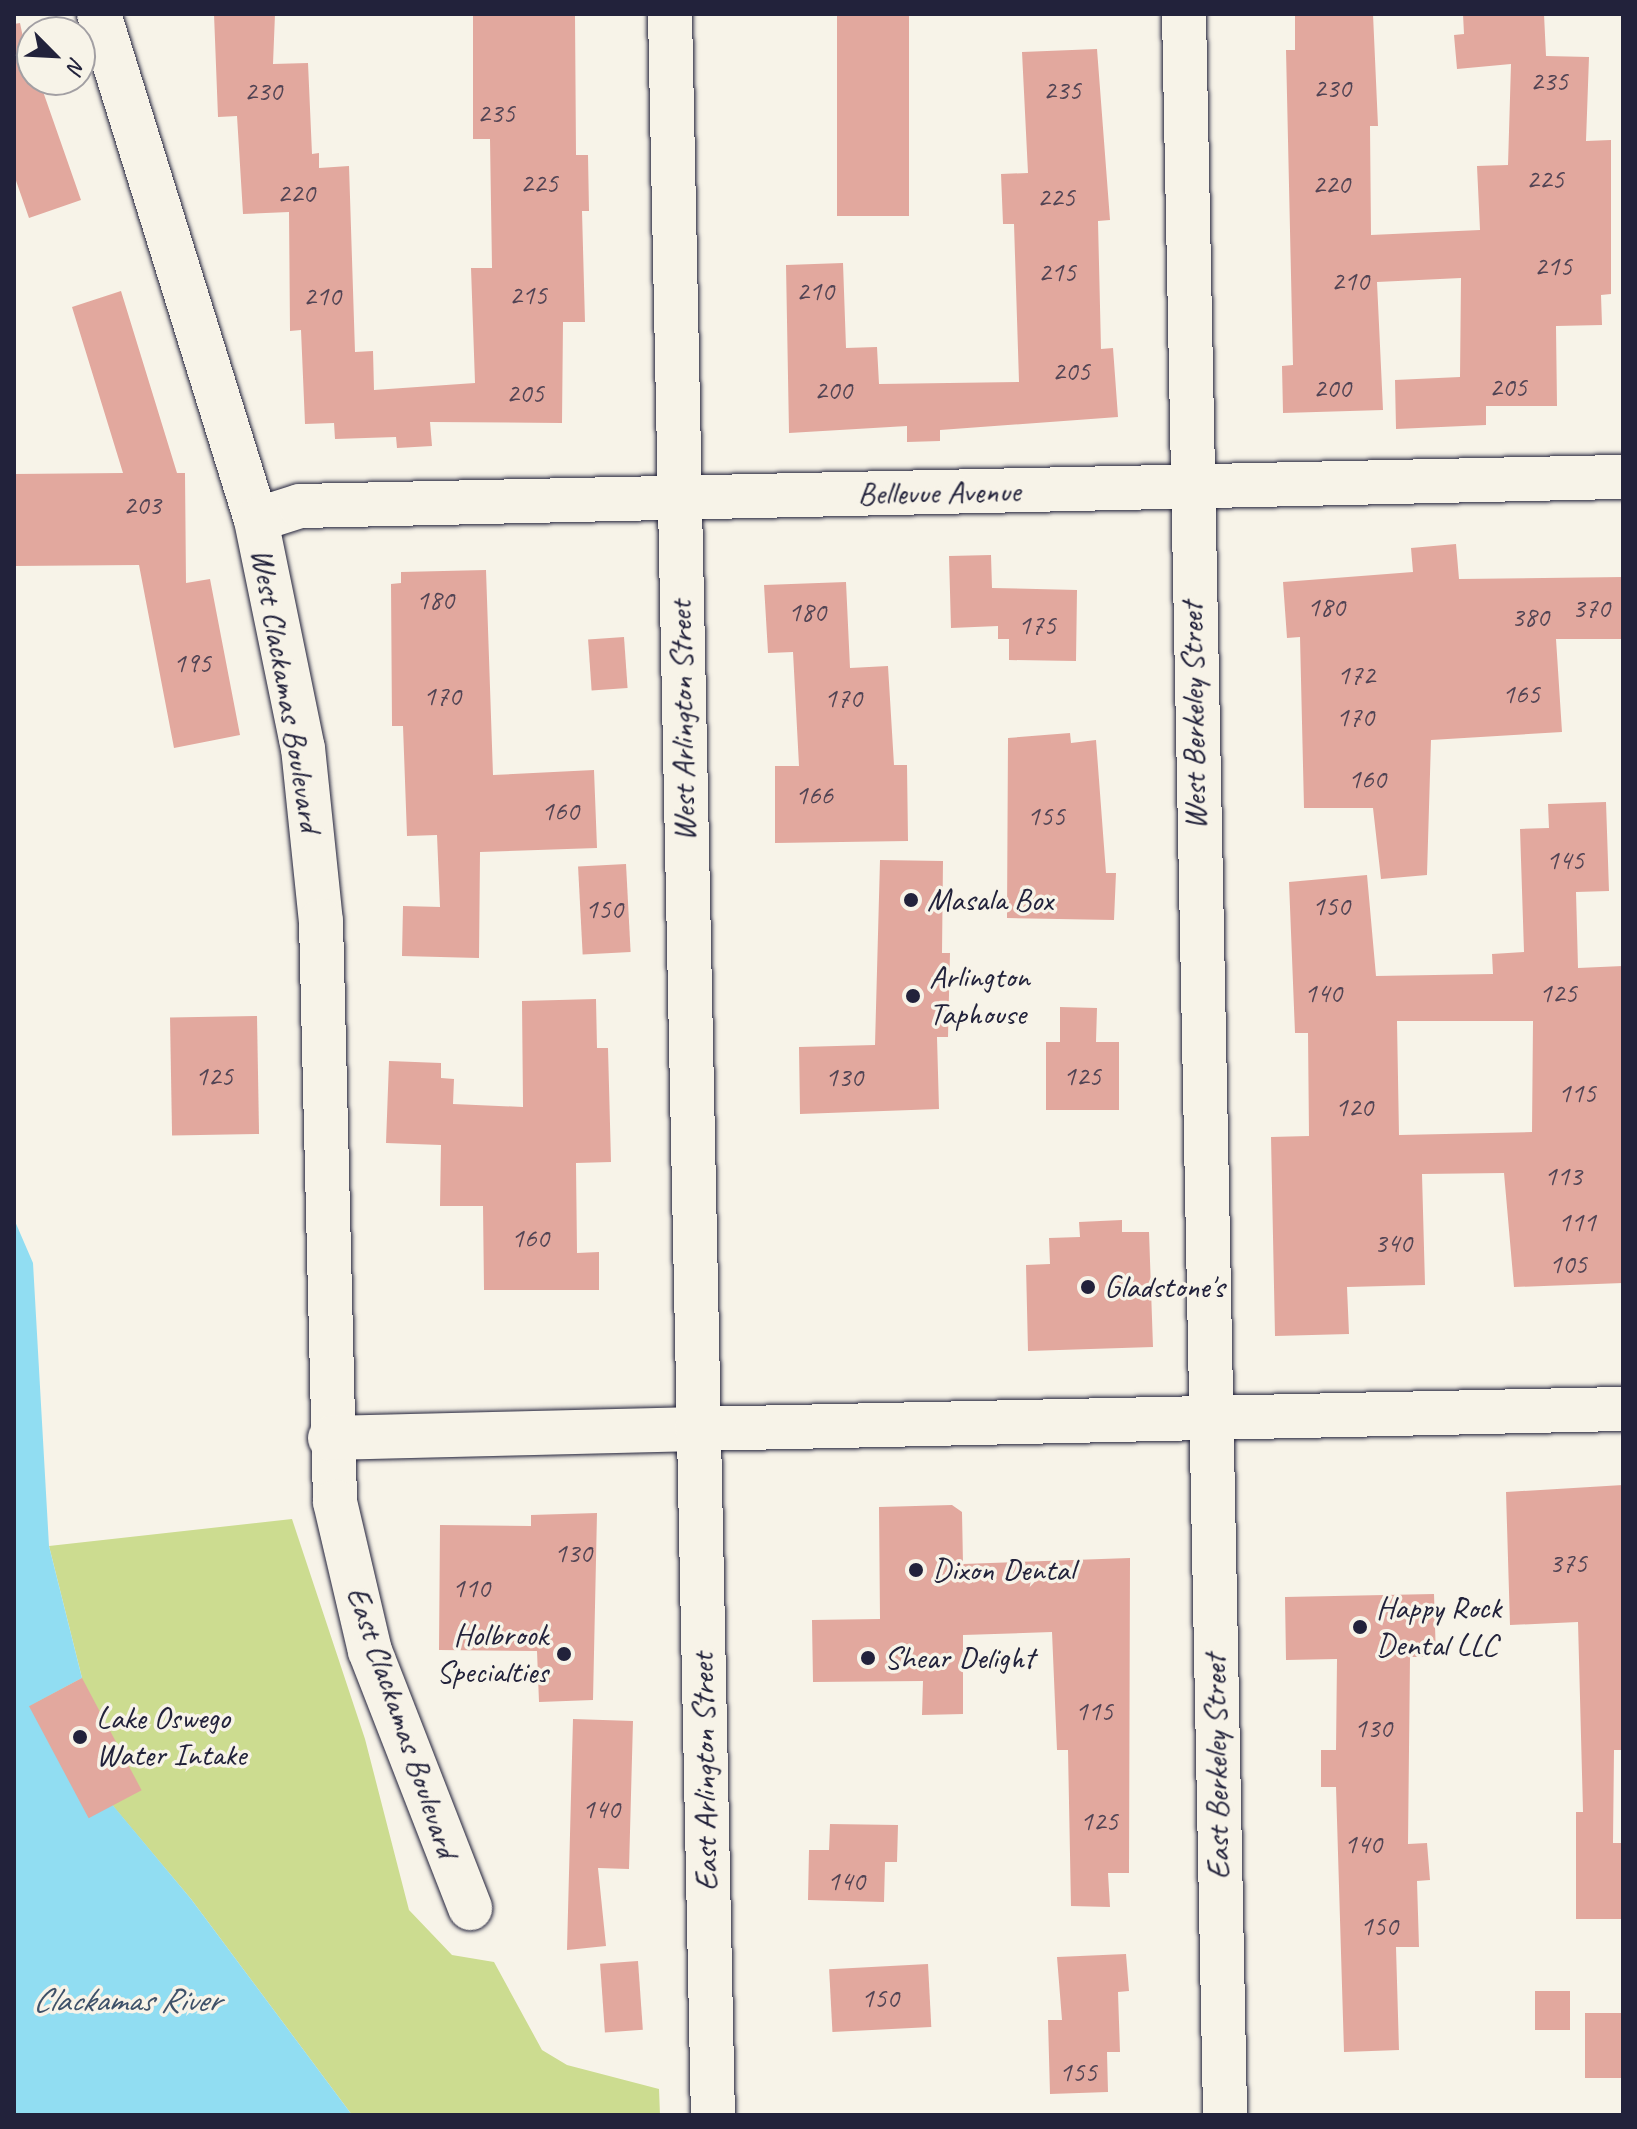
<!DOCTYPE html>
<html>
<head>
<meta charset="utf-8">
<style>
  body { margin:0 }
  #map { position:relative; width:1637px; height:2129px; overflow:hidden; background:#f7f3e8; font-family:Caveat,sans-serif }
  div>[style] { position:absolute }
  .green>* { inset:0; background:#ccdc90 }
  .water>* { inset:0; background:#91ddf2 }
  .building>* { inset:0; background:#e2a89e; transform-origin:0 0 }
  .roads { filter:drop-shadow(0 0 2px #22223b) drop-shadow(0 0 2px #22223b) }
  .minor>* { height:44px; margin:-22px; padding:0 22px; transform-origin:22px; border-radius:22px; background:#f7f3e8 }
  .tertiary>* { height:44px; margin:-22px; padding:0 22px; transform-origin:22px; border-radius:22px; background:#f7f3e8 }
  .secondary>* { height:44px; margin:-22px; padding:0 22px; transform-origin:22px; border-radius:22px; background:#f7f3e8 }
  .dots>* { width:22px; height:22px; translate:-50% -50%; box-sizing:border-box; border:4px solid #f7f3e8; border-radius:50% }
  span { translate:-50% -50%; white-space:nowrap; text-align:center; line-height:1.15; -webkit-text-stroke:7px #f7f3e8; paint-order:stroke }
  .number-label { font-size:28px; color:#524454 }
  .number-label span { -webkit-text-stroke-width:0 }
  .street-label { font-size:32px; color:#22223b }
  .poi-label { font-size:32px; color:#22223b }
  .left { translate:0 -50%; text-align:left }
  .right { translate:-100% -50%; text-align:right }
  .water-label { font-size:34px; color:#3e5169; font-style:italic }
  .frame { position:absolute; inset:0; border:16px solid #22223b; pointer-events:none }
  .north { position:absolute; left:16px; top:16px; width:80px; height:80px; box-sizing:border-box; background:#f7f3e8; border:2px solid #a29fa3; border-radius:50%; rotate:114deg; font-size:22px; font-weight:700; line-height:32px; text-align:center; color:#22223b }
  .north::after { content:''; display:block; margin:auto; width:28px; height:36px; background:#22223b; clip-path:polygon(50% 0,100% 100%,50% 72%,0 100%) }
</style>
</head>
<body>
<div id="map">
  <div class="green">
    <div style="clip-path:polygon(292px 1519px,365px 1739px,409px 1910px,452px 1955px,494px 1962px,542px 2050px,567px 2065px,659px 2089px,660px 2115px,352px 2115px,191px 1899px,29px 1706px,82px 1678px,49px 1546px)"></div>
  </div>
  <div class="water">
    <div style="clip-path:polygon(14px 1219px,33px 1263px,49px 1546px,82px 1678px,30px 1706px,191px 1899px,352px 2115px,14px 2115px)"></div>
  </div>
  <div class="building">
    <div style="clip-path:polygon(214px 14px,275px 14px,273px 64px,308px 63px,312px 154px,319px 153px,319px 168px,349px 166px,355px 352px,373px 351px,374px 390px,475px 383px,471px 268px,492px 268px,490px 139px,473px 139px,473px 14px,575px 14px,576px 155px,588px 155px,589px 211px,582px 211px,585px 322px,563px 322px,562px 423px,430px 422px,432px 446px,397px 448px,396px 437px,335px 439px,334px 423px,305px 424px,301px 330px,290px 331px,289px 212px,243px 214px,237px 116px,218px 117px)"></div>
    <div style="left:837px;top:14px;width:72px;height:202px"></div>
    <div style="clip-path:polygon(1295px 14px,1373px 14px,1378px 126px,1370px 126px,1371px 235px,1480px 230px,1477px 166px,1508px 165px,1511px 64px,1457px 69px,1454px 35px,1464px 34px,1463px 14px,1544px 14px,1546px 56px,1589px 57px,1586px 141px,1611px 140px,1611px 294px,1601px 295px,1602px 325px,1556px 326px,1557px 406px,1486px 406px,1486px 425px,1396px 429px,1395px 380px,1460px 377px,1461px 278px,1377px 282px,1383px 410px,1283px 413px,1282px 366px,1293px 365px,1286px 50px,1295px 50px)"></div>
    <div style="clip-path:polygon(20px 23px,32px 80px,39px 80px,81px 200px,29px 218px,14px 175px,14px 24px)"></div>
    <div style="clip-path:polygon(1097px 49px,1110px 220px,1098px 221px,1101px 349px,1113px 348px,1118px 417px,940px 430px,940px 441px,907px 442px,907px 426px,789px 433px,786px 265px,843px 263px,846px 348px,877px 347px,879px 384px,1019px 382px,1014px 224px,1003px 224px,1001px 174px,1028px 173px,1022px 52px)"></div>
    <div style="clip-path:polygon(121px 291px,177px 473px,185px 473px,186px 583px,210px 579px,240px 735px,174px 748px,139px 565px,14px 566px,14px 474px,123px 473px,72px 307px)"></div>
    <div style="clip-path:polygon(1456px 544px,1459px 579px,1623px 577px,1623px 639px,1556px 639px,1562px 732px,1431px 740px,1427px 875px,1381px 879px,1373px 808px,1304px 808px,1300px 637px,1287px 638px,1283px 582px,1413px 572px,1411px 548px)"></div>
    <div style="clip-path:polygon(991px 555px,992px 588px,1077px 590px,1076px 661px,1009px 660px,1009px 639px,998px 639px,998px 626px,951px 628px,949px 556px)"></div>
    <div style="clip-path:polygon(486px 570px,493px 775px,594px 770px,597px 848px,480px 852px,479px 958px,402px 956px,403px 906px,440px 907px,437px 835px,407px 836px,403px 726px,392px 726px,391px 584px,401px 583px,401px 572px)"></div>
    <div style="clip-path:polygon(846px 582px,850px 668px,888px 666px,894px 765px,907px 765px,908px 841px,775px 843px,775px 766px,799px 766px,793px 652px,768px 653px,764px 585px)"></div>
    <div style="left:624px;top:637px;width:51px;height:36px;rotate:86deg"></div>
    <div style="clip-path:polygon(1070px 733px,1071px 743px,1096px 740px,1106px 873px,1116px 873px,1114px 920px,1007px 918px,1008px 738px)"></div>
    <div style="clip-path:polygon(evenodd,1606px 802px,1609px 891px,1576px 892px,1578px 968px,1623px 966px,1623px 1283px,1514px 1287px,1504px 1173px,1422px 1174px,1425px 1285px,1347px 1287px,1349px 1334px,1275px 1336px,1271px 1137px,1309px 1136px,1308px 1033px,1295px 1033px,1289px 882px,1367px 875px,1376px 976px,1493px 974px,1492px 954px,1524px 952px,1520px 829px,1549px 828px,1548px 804px,1606px 802px,1397px 1021px,1533px 1021px,1532px 1132px,1399px 1135px,1397px 1021px)"></div>
    <div style="clip-path:polygon(880px 860px,943px 861px,942px 953px,950px 953px,948px 1037px,937px 1037px,939px 1109px,800px 1114px,799px 1047px,875px 1045px)"></div>
    <div style="left:626px;top:864px;width:88px;height:48px;rotate:87deg"></div>
    <div style="clip-path:polygon(596px 999px,597px 1048px,608px 1048px,611px 1162px,576px 1163px,577px 1253px,599px 1252px,599px 1290px,484px 1290px,483px 1206px,440px 1206px,441px 1145px,386px 1143px,389px 1061px,441px 1063px,441px 1078px,454px 1079px,453px 1104px,523px 1107px,522px 1001px)"></div>
    <div style="clip-path:polygon(1060px 1007px,1097px 1008px,1096px 1042px,1119px 1042px,1119px 1110px,1046px 1110px,1046px 1042px,1060px 1042px)"></div>
    <div style="left:257px;top:1016px;width:118px;height:87px;rotate:89deg"></div>
    <div style="clip-path:polygon(1122px 1220px,1122px 1232px,1149px 1232px,1153px 1347px,1028px 1351px,1026px 1265px,1050px 1264px,1049px 1238px,1080px 1237px,1079px 1222px)"></div>
    <div style="clip-path:polygon(1623px 1485px,1623px 1750px,1614px 1750px,1613px 1843px,1623px 1843px,1623px 1919px,1576px 1919px,1576px 1812px,1583px 1812px,1578px 1622px,1510px 1625px,1506px 1492px)"></div>
    <div style="clip-path:polygon(952px 1505px,962px 1512px,963px 1564px,1130px 1558px,1129px 1873px,1108px 1873px,1110px 1907px,1071px 1906px,1068px 1750px,1057px 1750px,1052px 1632px,963px 1635px,963px 1714px,922px 1715px,923px 1681px,813px 1682px,812px 1620px,880px 1619px,879px 1507px)"></div>
    <div style="clip-path:polygon(597px 1513px,593px 1700px,539px 1702px,537px 1651px,439px 1650px,440px 1525px,531px 1526px,531px 1515px)"></div>
    <div style="clip-path:polygon(1434px 1594px,1436px 1657px,1410px 1657px,1408px 1844px,1427px 1843px,1430px 1880px,1417px 1881px,1419px 1947px,1396px 1947px,1399px 2050px,1344px 2052px,1336px 1787px,1321px 1787px,1321px 1750px,1336px 1750px,1337px 1659px,1286px 1660px,1285px 1597px)"></div>
    <div style="left:82px;top:1678px;width:127px;height:60px;rotate:62deg"></div>
    <div style="clip-path:polygon(573px 1719px,633px 1721px,629px 1869px,598px 1868px,606px 1946px,567px 1950px)"></div>
    <div style="clip-path:polygon(830px 1824px,898px 1825px,897px 1862px,885px 1862px,884px 1902px,808px 1900px,809px 1850px,829px 1850px)"></div>
    <div style="clip-path:polygon(1126px 1954px,1129px 1991px,1118px 1992px,1120px 2052px,1107px 2052px,1108px 2092px,1050px 2094px,1048px 2020px,1062px 2020px,1057px 1957px)"></div>
    <div style="left:638px;top:1961px;width:69px;height:38px;rotate:86deg"></div>
    <div style="left:928px;top:1964px;width:63px;height:99px;rotate:87deg"></div>
    <div style="left:1535px;top:1991px;width:35px;height:39px"></div>
    <div style="left:1623px;top:2013px;width:65px;height:38px;rotate:90deg"></div>
  </div>
  <div class="roads">
    <div class="minor">
      <div style="left:99px;top:14px;width:530px;rotate:72.76deg"></div>
      <div style="left:256px;top:520px;width:233px;rotate:78.4deg"></div>
      <div style="left:303px;top:748px;width:174px;rotate:84.1deg"></div>
      <div style="left:321px;top:921px;width:581px;rotate:88.62deg"></div>
      <div style="left:335px;top:1502px;width:153px;rotate:76.8deg"></div>
      <div style="left:370px;top:1651px;width:276px;rotate:68.7deg"></div>
      <div style="left:1184px;top:14px;width:2101px;rotate:88.88deg"></div>
      <div style="left:256px;top:520px;width:46px;rotate:-17.7deg"></div>
      <div style="left:300px;top:506px;width:1323px;rotate:-1.26deg"></div>
      <div style="left:330px;top:1438px;width:367px;rotate:-1.4deg"></div>
    </div>
    <div class="tertiary">
      <div style="left:697px;top:1429px;width:926px;rotate:-1.24deg"></div>
    </div>
    <div class="secondary">
      <div style="left:670px;top:14px;width:2101px;rotate:88.83deg"></div>
    </div>
  </div>
  <div class="dots">
    <div style="left:911px;top:900px;background:#22223b"></div>
    <div style="left:913px;top:996px;background:#22223b"></div>
    <div style="left:1088px;top:1287px;background:#22223b"></div>
    <div style="left:916px;top:1570px;background:#22223b"></div>
    <div style="left:1360px;top:1627px;background:#22223b"></div>
    <div style="left:564px;top:1654px;background:#22223b"></div>
    <div style="left:868px;top:1658px;background:#22223b"></div>
    <div style="left:80px;top:1737px;background:#22223b"></div>
  </div>
  <div class="number-label">
    <span style="left:1549px;top:81px">235</span>
    <span style="left:1332px;top:88px">230</span>
    <span style="left:1062px;top:90px">235</span>
    <span style="left:263px;top:91px">230</span>
    <span style="left:496px;top:113px">235</span>
    <span style="left:1545px;top:179px">225</span>
    <span style="left:539px;top:183px">225</span>
    <span style="left:1331px;top:184px">220</span>
    <span style="left:296px;top:193px">220</span>
    <span style="left:1056px;top:197px">225</span>
    <span style="left:1553px;top:266px">215</span>
    <span style="left:1057px;top:272px">215</span>
    <span style="left:1350px;top:281px">210</span>
    <span style="left:815px;top:291px">210</span>
    <span style="left:528px;top:295px">215</span>
    <span style="left:322px;top:296px">210</span>
    <span style="left:1071px;top:371px">205</span>
    <span style="left:1508px;top:387px">205</span>
    <span style="left:1332px;top:388px">200</span>
    <span style="left:833px;top:390px">200</span>
    <span style="left:525px;top:393px">205</span>
    <span style="left:142px;top:505px">203</span>
    <span style="left:435px;top:600px">180</span>
    <span style="left:1326px;top:607px">180</span>
    <span style="left:1591px;top:608px">370</span>
    <span style="left:807px;top:612px">180</span>
    <span style="left:1530px;top:617px">380</span>
    <span style="left:1037px;top:625px">175</span>
    <span style="left:192px;top:663px">195</span>
    <span style="left:1356px;top:675px">172</span>
    <span style="left:1521px;top:694px">165</span>
    <span style="left:442px;top:696px">170</span>
    <span style="left:843px;top:698px">170</span>
    <span style="left:1355px;top:717px">170</span>
    <span style="left:1367px;top:779px">160</span>
    <span style="left:814px;top:795px">166</span>
    <span style="left:560px;top:811px">160</span>
    <span style="left:1046px;top:816px">155</span>
    <span style="left:1565px;top:860px">145</span>
    <span style="left:1331px;top:906px">150</span>
    <span style="left:604px;top:909px">150</span>
    <span style="left:1323px;top:993px">140</span>
    <span style="left:1558px;top:993px">125</span>
    <span style="left:214px;top:1076px">125</span>
    <span style="left:1082px;top:1076px">125</span>
    <span style="left:844px;top:1077px">130</span>
    <span style="left:1577px;top:1093px">115</span>
    <span style="left:1354px;top:1107px">120</span>
    <span style="left:1563px;top:1176px">113</span>
    <span style="left:1577px;top:1222px">111</span>
    <span style="left:530px;top:1238px">160</span>
    <span style="left:1393px;top:1243px">340</span>
    <span style="left:1568px;top:1264px">105</span>
    <span style="left:573px;top:1553px">130</span>
    <span style="left:1568px;top:1563px">375</span>
    <span style="left:471px;top:1588px">110</span>
    <span style="left:1094px;top:1711px">115</span>
    <span style="left:1373px;top:1728px">130</span>
    <span style="left:601px;top:1809px">140</span>
    <span style="left:1099px;top:1821px">125</span>
    <span style="left:1363px;top:1844px">140</span>
    <span style="left:846px;top:1881px">140</span>
    <span style="left:1379px;top:1926px">150</span>
    <span style="left:880px;top:1998px">150</span>
    <span style="left:1078px;top:2072px">155</span>
  </div>
  <div class="street-label">
    <span style="left:939px;top:493px;rotate:-1deg">Bellevue Avenue</span>
    <span style="left:286px;top:690px;rotate:80deg">West Clackamas Boulevard</span>
    <span style="left:1194px;top:716px;rotate:-91deg">West Berkeley Street</span>
    <span style="left:683px;top:721px;rotate:-91deg">West Arlington Street</span>
    <span style="left:402px;top:1722px;rotate:71deg">East Clackamas Boulevard</span>
    <span style="left:1217px;top:1767px;rotate:-91deg">East Berkeley Street</span>
    <span style="left:705px;top:1772px;rotate:-91deg">East Arlington Street</span>
  </div>
  <div class="poi-label">
    <span class="left" style="left:927px;top:900px">Masala Box</span>
    <span class="left" style="left:929px;top:996px">Arlington<br>Taphouse</span>
    <span class="left" style="left:1104px;top:1287px">Gladstone's</span>
    <span class="left" style="left:932px;top:1570px">Dixon Dental</span>
    <span class="left" style="left:1376px;top:1627px">Happy Rock<br>Dental LLC</span>
    <span class="right" style="left:548px;top:1654px">Holbrook<br>Specialties</span>
    <span class="left" style="left:884px;top:1658px">Shear Delight</span>
    <span class="left" style="left:96px;top:1737px">Lake Oswego<br>Water Intake</span>
  </div>
  <div class="water-label">
    <span style="left:126px;top:2000px">Clackamas River</span>
  </div>
  <div class="frame"></div>
  <div class="north">N</div>
</div>
</body>
</html>
